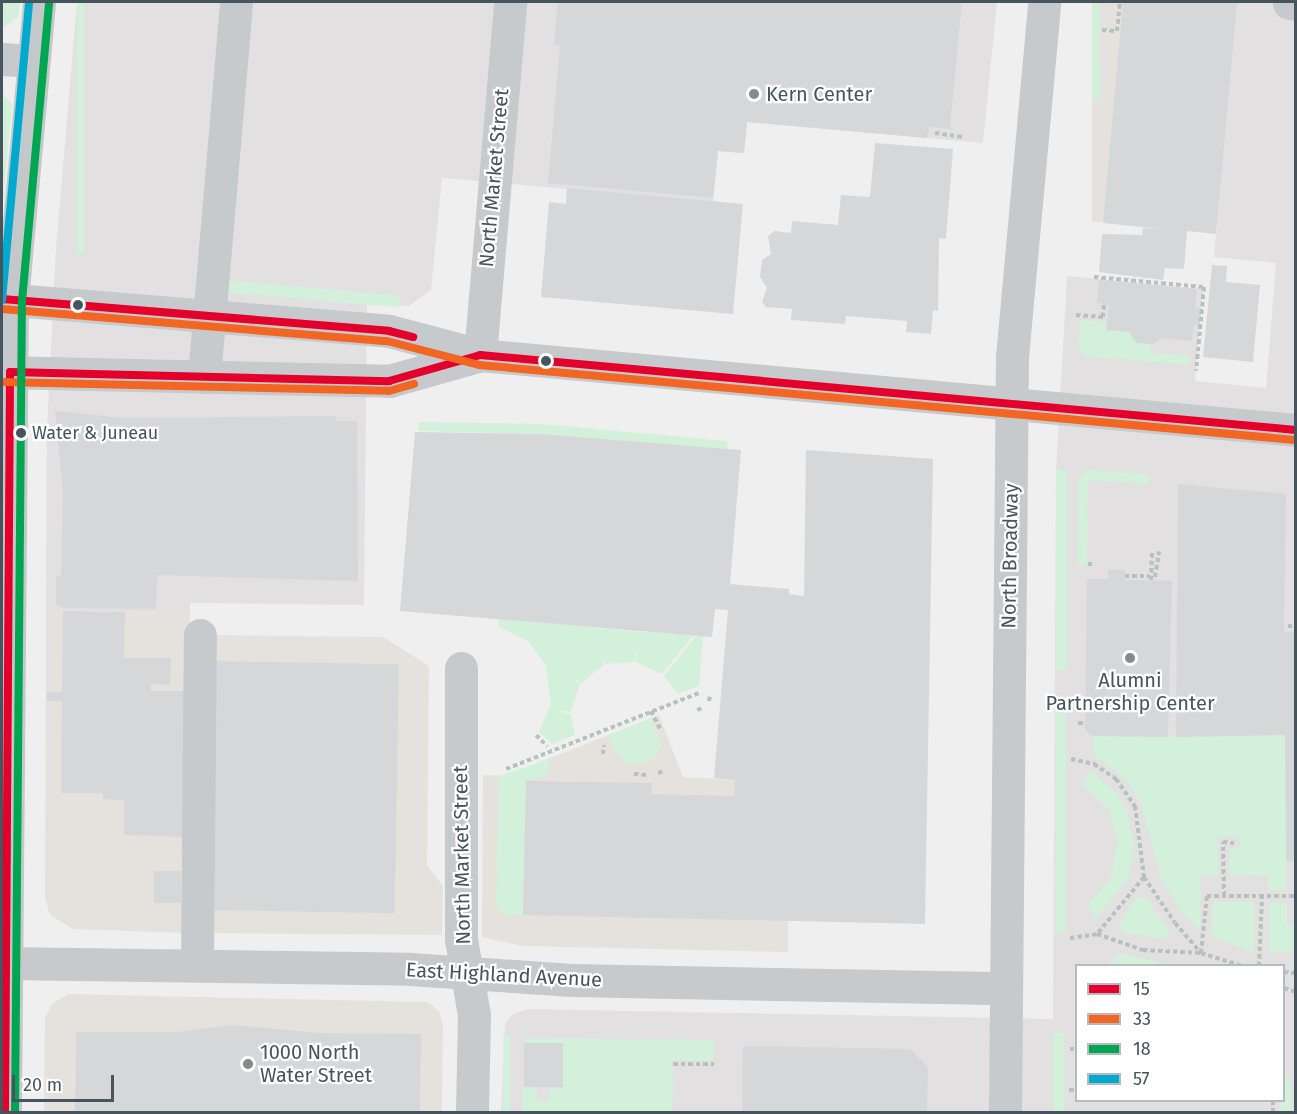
<!DOCTYPE html>
<html>
<head>
<meta charset="utf-8">
<style>
  body { margin:0 }
  #map { position:relative; width:1297px; height:1114px; overflow:hidden; background:#f0efef; font-family:"Fira Sans",sans-serif }
  div>[style] { position:absolute }
  .commercial>* { inset:0; background:#e5e2dd; transform-origin:0 0 }
  .education>* { inset:0; background:#e2e0e1 }
  .green>* { inset:0; background:#d3f0db; transform-origin:0 0 }
  .building>* { inset:0; background:#d6d7d8; transform-origin:0 0 }
  .path>* { height:4px; margin-top:-2px; transform-origin:0; background:repeating-linear-gradient(90deg,#b5c2bd 0 4.5px,transparent 0 7.5px) }
  .minor>* { height:33px; margin:-16.5px; padding:0 16.5px; transform-origin:16.5px; border-radius:16.5px; background:#c6cacc }
  .major>* { height:33px; margin:-16.5px; padding:0 16.5px; transform-origin:16.5px; border-radius:16.5px; background:#c4c8cb }
  .bus-1>* { height:8px; margin:-4px; padding:0 4px; transform-origin:4px; border-radius:4px; background:#e4002b }
  .bus-2>* { height:8px; margin:-4px; padding:0 4px; transform-origin:4px; border-radius:4px; background:#f26522 }
  .bus-3>* { height:8px; margin:-4px; padding:0 4px; transform-origin:4px; border-radius:4px; background:#00a651 }
  .bus-4>* { height:8px; margin:-4px; padding:0 4px; transform-origin:4px; border-radius:4px; background:#00a9ce }
  .dots>* { width:16px; height:16px; translate:-50% -50%; box-sizing:border-box; border:3px solid #fff; border-radius:50% }
  span { translate:-50% -50%; white-space:nowrap; text-align:center; line-height:1.15; -webkit-text-stroke:4.5px #fff; paint-order:stroke }
  .bus-label { font-size:18px; color:#46545d }
  .left { translate:0 -50%; text-align:left }
  .poi-label { font-size:20px; color:#46545d }
  .street-label { font-size:20px; color:#46545d }
  .frame { position:absolute; inset:0; border:3px solid #46545d; pointer-events:none }
  .legend { position:absolute; left:1075px; top:964px; width:210px; height:138px; box-sizing:border-box; background:#fff; border:2px solid #b5bbbe; margin:0; padding:8px 10px; list-style:none; font-size:18px; color:#46545d }
  .legend li { display:flex; align-items:center; gap:12px; height:30px }
  .legend b { width:30px; border:2px solid #b5bbbe }
  .scale { position:absolute; left:12px; top:1075px; width:102px; height:27px; box-sizing:border-box; border:3px solid #46545d; border-top:0; padding-left:8px; font-size:18px; line-height:21px; white-space:nowrap; color:#46545d; -webkit-text-stroke:4px #fff; paint-order:stroke }
</style>
</head>
<body>
<div id="map">
  <div class="commercial">
    <div style="left:1092px;top:2px;width:145px;height:220px"></div>
    <div style="clip-path:polygon(46px 611px,190px 613px,184px 933px,73px 929px,50px 915px,45px 898px)"></div>
    <div style="clip-path:polygon(213px 635px,383px 637px,429px 666px,427px 865px,443px 886px,442px 935px,210px 933px)"></div>
    <div style="clip-path:polygon(659px 715px,683px 777px,735px 780px,788px 921px,788px 952px,522px 946px,482px 937px,483px 775px,505px 776px)"></div>
    <div style="clip-path:polygon(68px 994px,427px 1002px,439px 1011px,443px 1025px,442px 1112px,44px 1112px,45px 1017px,52px 1004px)"></div>
  </div>
  <div class="education">
    <div style="clip-path:polygon(77px 2px,997px 2px,983px 143px,747px 122px,744px 153px,718px 151px,713px 202px,442px 178px,431px 290px,409px 306px,367px 304px,364px 605px,190px 603px,190px 613px,46px 611px,47px 429px,56px 248px)"></div>
    <div style="clip-path:polygon(evenodd,1237px 2px,1295px 2px,1295px 1112px,501px 1112px,505px 1024px,513px 1014px,529px 1009px,1053px 1019px,1056px 471px,1067px 276px,1203px 289px,1195px 381px,1266px 388px,1276px 263px,1214px 257px,1237px 2px,1076px 966px,1284px 966px,1284px 1100px,1076px 1100px,1076px 966px)"></div>
  </div>
  <div class="green">
    <div style="clip-path:polygon(2px 2px,20px 2px,18px 17px,4px 27px)"></div>
    <div style="left:77px;top:2px;width:7px;height:251px"></div>
    <div style="left:1092px;top:2px;width:8px;height:97px"></div>
    <div style="clip-path:polygon(2px 94px,12px 103px,2px 215px)"></div>
    <div style="left:223px;top:280px;width:178px;height:12px;rotate:5deg"></div>
    <div style="clip-path:polygon(1080px 320px,1107px 322px,1106px 330px,1129px 332px,1137px 343px,1151px 344px,1150px 353px,1190px 356px,1189px 365px,1085px 356px,1078px 347px)"></div>
    <div style="clip-path:polygon(419px 422px,542px 424px,728px 441px,727px 449px,542px 434px,418px 431px)"></div>
    <div style="left:1067px;top:470px;width:200px;height:11px;rotate:90deg"></div>
    <div style="clip-path:polygon(1088px 470px,1149px 475px,1148px 484px,1088px 480px,1087px 565px,1077px 565px,1079px 478px)"></div>
    <div style="clip-path:polygon(499px 619px,643px 632px,694px 635px,662px 674px,636px 662px,639px 638px,635px 662px,605px 664px,597px 647px,604px 665px,581px 683px,570px 676px,580px 684px,571px 712px,557px 711px,571px 714px,575px 735px,552px 744px,539px 732px,551px 704px,546px 666px,529px 642px,498px 626px)"></div>
    <div style="clip-path:polygon(696px 636px,703px 636px,699px 686px,678px 694px,664px 676px)"></div>
    <div style="left:1055px;top:697px;width:11px;height:236px"></div>
    <div style="clip-path:polygon(651px 719px,661px 744px,658px 753px,647px 763px,629px 764px,616px 752px,608px 735px)"></div>
    <div style="clip-path:polygon(1285px 735px,1287px 890px,1268px 890px,1268px 876px,1229px 875px,1229px 848px,1240px 848px,1240px 837px,1218px 836px,1218px 875px,1201px 876px,1200px 930px,1181px 912px,1162px 880px,1140px 802px,1128px 782px,1093px 754px,1093px 736px)"></div>
    <div style="clip-path:polygon(549px 759px,548px 775px,526px 781px,523px 915px,505px 916px,496px 905px,499px 776px)"></div>
    <div style="clip-path:polygon(1090px 770px,1116px 793px,1127px 810px,1134px 846px,1128px 880px,1095px 919px,1087px 904px,1111px 879px,1118px 840px,1109px 810px,1082px 784px)"></div>
    <div style="clip-path:polygon(1146px 897px,1169px 930px,1166px 939px,1126px 933px,1118px 927px,1135px 899px)"></div>
    <div style="clip-path:polygon(1213px 902px,1254px 902px,1254px 952px,1211px 936px)"></div>
    <div style="clip-path:polygon(1269px 903px,1287px 903px,1287px 925px,1295px 926px,1295px 952px,1269px 953px)"></div>
    <div style="clip-path:polygon(1118px 953px,1170px 965px,1108px 965px)"></div>
    <div style="left:1053px;top:1033px;width:11px;height:79px"></div>
    <div style="left:503px;top:1035px;width:7px;height:77px"></div>
    <div style="clip-path:polygon(524px 1038px,714px 1040px,714px 1060px,673px 1060px,672px 1112px,523px 1112px,523px 1087px,537px 1088px,537px 1101px,549px 1101px,549px 1088px,563px 1088px,563px 1044px,524px 1043px)"></div>
    <div style="clip-path:polygon(1284px 1069px,1291px 1084px,1291px 1112px,1279px 1112px)"></div>
  </div>
  <div class="building">
    <div style="clip-path:polygon(558px 2px,962px 2px,950px 126px,954px 129px,929px 127px,927px 138px,747px 122px,744px 153px,718px 151px,713px 198px,548px 183px,560px 46px,554px 45px)"></div>
    <div style="clip-path:polygon(1123px 2px,1237px 2px,1216px 234px,1187px 231px,1184px 269px,1165px 268px,1163px 280px,1099px 272px,1102px 234px,1142px 235px,1143px 228px,1161px 229px,1103px 223px)"></div>
    <div style="clip-path:polygon(875px 143px,953px 149px,946px 239px,939px 238px,938px 311px,933px 310px,931px 334px,906px 332px,907px 321px,846px 316px,845px 324px,791px 320px,792px 309px,766px 307px,762px 302px,767px 288px,760px 277px,762px 260px,771px 254px,768px 236px,775px 231px,791px 233px,792px 221px,838px 225px,841px 195px,870px 197px)"></div>
    <div style="clip-path:polygon(567px 188px,743px 204px,733px 314px,541px 297px,549px 202px,566px 204px)"></div>
    <div style="clip-path:polygon(1212px 265px,1227px 266px,1226px 282px,1260px 285px,1253px 362px,1203px 357px)"></div>
    <div style="clip-path:polygon(1099px 280px,1197px 289px,1195px 308px,1201px 309px,1200px 326px,1193px 325px,1192px 341px,1161px 338px,1153px 344px,1137px 343px,1129px 332px,1106px 330px,1109px 305px,1097px 303px)"></div>
    <div style="clip-path:polygon(55px 411px,124px 418px,336px 416px,336px 421px,357px 421px,358px 581px,157px 575px,156px 609px,61px 608px,56px 604px,56px 576px,61px 576px,63px 491px)"></div>
    <div style="clip-path:polygon(415px 432px,542px 434px,741px 450px,730px 584px,789px 589px,789px 594px,804px 596px,806px 450px,933px 459px,925px 924px,523px 915px,526px 781px,652px 783px,651px 794px,734px 796px,735px 780px,714px 778px,728px 610px,715px 609px,712px 637px,400px 611px)"></div>
    <div style="clip-path:polygon(1178px 484px,1286px 494px,1284px 631px,1296px 632px,1296px 861px,1286px 861px,1285px 735px,1176px 737px)"></div>
    <div style="clip-path:polygon(1108px 570px,1125px 570px,1125px 580px,1172px 581px,1168px 737px,1093px 736px,1085px 730px,1087px 579px,1108px 579px)"></div>
    <div style="clip-path:polygon(63px 611px,125px 612px,124px 658px,171px 658px,170px 685px,151px 684px,151px 691px,189px 691px,186px 837px,124px 835px,124px 800px,103px 799px,103px 793px,61px 793px,62px 701px,47px 701px,47px 692px,62px 692px)"></div>
    <div style="left:212px;top:661px;width:187px;height:249px;rotate:1deg"></div>
    <div style="left:154px;top:871px;width:27px;height:32px"></div>
    <div style="clip-path:polygon(231px 1025px,321px 1033px,421px 1034px,420px 1112px,75px 1112px,76px 1032px,177px 1032px)"></div>
    <div style="left:524px;top:1043px;width:39px;height:44px"></div>
    <div style="clip-path:polygon(743px 1046px,910px 1049px,928px 1067px,927px 1112px,742px 1112px)"></div>
  </div>
  <div class="path">
    <div style="left:1102px;top:30px;width:15px;rotate:4deg"></div>
    <div style="left:1117px;top:31px;width:29px;rotate:-84deg"></div>
    <div style="left:935px;top:133px;width:30px;rotate:8deg"></div>
    <div style="left:1094px;top:277px;width:110px;rotate:5.2deg"></div>
    <div style="left:1204px;top:287px;width:84px;rotate:95.4deg"></div>
    <div style="left:1076px;top:315px;width:27px;rotate:4deg"></div>
    <div style="left:1103px;top:317px;width:13px;rotate:-86deg"></div>
    <div style="left:1090px;top:562px;width:4px;rotate:90deg"></div>
    <div style="left:1125px;top:576px;width:24px"></div>
    <div style="left:1155px;top:577px;width:26px;rotate:-81deg"></div>
    <div style="left:1151px;top:580px;width:29px;rotate:-88deg"></div>
    <div style="left:1290px;top:624px;width:7px;rotate:90deg"></div>
    <div style="left:709px;top:701px;width:5px;rotate:-79deg"></div>
    <div style="left:697px;top:710px;width:5px;rotate:-22deg"></div>
    <div style="left:651px;top:711px;width:22px;rotate:63deg"></div>
    <div style="left:1078px;top:723px;width:5px"></div>
    <div style="left:536px;top:735px;width:16px;rotate:45deg"></div>
    <div style="left:603px;top:754px;width:9px;rotate:-84deg"></div>
    <div style="left:1071px;top:759px;width:24px;rotate:12deg"></div>
    <div style="left:1094px;top:764px;width:27px;rotate:34deg"></div>
    <div style="left:1116px;top:779px;width:33px;rotate:55deg"></div>
    <div style="left:1135px;top:806px;width:72px;rotate:82.8deg"></div>
    <div style="left:1144px;top:877px;width:55px;rotate:56deg"></div>
    <div style="left:1175px;top:923px;width:40px;rotate:49deg"></div>
    <div style="left:1201px;top:953px;width:43px;rotate:17.6deg"></div>
    <div style="left:506px;top:769px;width:207px;rotate:-21.5deg"></div>
    <div style="left:658px;top:773px;width:6px;rotate:-18deg"></div>
    <div style="left:634px;top:774px;width:13px;rotate:4deg"></div>
    <div style="left:1144px;top:877px;width:74px;rotate:129.5deg"></div>
    <div style="left:1097px;top:934px;width:49px;rotate:19.2deg"></div>
    <div style="left:1143px;top:950px;width:58px;rotate:3deg"></div>
    <div style="left:1201px;top:953px;width:57px;rotate:-84deg"></div>
    <div style="left:1207px;top:896px;width:89px"></div>
    <div style="left:1224px;top:896px;width:54px;rotate:-91.1deg"></div>
    <div style="left:1223px;top:842px;width:11px;rotate:5deg"></div>
    <div style="left:1070px;top:938px;width:27px;rotate:-8deg"></div>
    <div style="left:1259px;top:966px;width:70px;rotate:-87.5deg"></div>
    <div style="left:1284px;top:972px;width:12px;rotate:5deg"></div>
    <div style="left:1284px;top:988px;width:13px;rotate:18deg"></div>
    <div style="left:1070px;top:1049px;width:6px"></div>
    <div style="left:673px;top:1064px;width:41px"></div>
    <div style="left:1069px;top:1090px;width:7px"></div>
    <div style="left:1273px;top:1112px;width:12px;rotate:-90deg"></div>
  </div>
  <div class="minor">
    <div style="left:1289px;top:3px;width:7px;rotate:8deg"></div>
    <div style="left:2px;top:59px;width:31px;rotate:4deg"></div>
    <div style="left:2px;top:299px;width:388px;rotate:4.7deg"></div>
    <div style="left:389px;top:331px;width:94px;rotate:14.8deg"></div>
    <div style="left:480px;top:355px;width:819px;rotate:5.25deg"></div>
    <div style="left:480px;top:355px;width:354px;rotate:-85.1deg"></div>
    <div style="left:2px;top:372px;width:387px;rotate:1.3deg"></div>
    <div style="left:389px;top:381px;width:92px;rotate:-15.7deg"></div>
    <div style="left:204px;top:377px;width:376px;rotate:-85.1deg"></div>
    <div style="left:461px;top:668px;width:271px;rotate:90deg"></div>
    <div style="left:461px;top:939px;width:77px;rotate:80.3deg"></div>
    <div style="left:474px;top:1015px;width:97px;rotate:91.2deg"></div>
    <div style="left:2px;top:963px;width:408px;rotate:0.8deg"></div>
    <div style="left:410px;top:969px;width:162px;rotate:3.9deg"></div>
    <div style="left:572px;top:980px;width:434px;rotate:1.1deg"></div>
    <div style="left:197px;top:965px;width:330px;rotate:-89.5deg"></div>
    <div style="left:1005px;top:1112px;width:755px;rotate:-89.47deg"></div>
    <div style="left:1012px;top:357px;width:356px;rotate:-84.8deg"></div>
  </div>
  <div class="major">
    <div style="left:5px;top:1112px;width:812px;rotate:-89.51deg"></div>
    <div style="left:12px;top:300px;width:299px;rotate:-84.8deg"></div>
  </div>
  <div class="bus-1">
    <div style="left:2px;top:299px;width:388px;rotate:4.7deg"></div>
    <div style="left:389px;top:331px;width:25px;rotate:14deg"></div>
    <div style="left:5px;top:1112px;width:740px;rotate:-89.61deg"></div>
    <div style="left:10px;top:372px;width:379px;rotate:1.4deg"></div>
    <div style="left:389px;top:381px;width:95px;rotate:-15.9deg"></div>
    <div style="left:480px;top:355px;width:819px;rotate:5.25deg"></div>
  </div>
  <div class="bus-2">
    <div style="left:2px;top:309px;width:386px;rotate:4.8deg"></div>
    <div style="left:387px;top:341px;width:95px;rotate:14.6deg"></div>
    <div style="left:479px;top:365px;width:819px;rotate:5.25deg"></div>
    <div style="left:2px;top:382px;width:387px;rotate:1.3deg"></div>
    <div style="left:389px;top:391px;width:26px;rotate:-16deg"></div>
  </div>
  <div class="bus-3">
    <div style="left:15px;top:1112px;width:811px;rotate:-89.51deg"></div>
    <div style="left:22px;top:301px;width:299px;rotate:-84.8deg"></div>
  </div>
  <div class="bus-4">
    <div style="left:2px;top:300px;width:299px;rotate:-84.8deg"></div>
  </div>
  <div class="dots">
    <div style="left:754px;top:94px;background:#828a90"></div>
    <div style="left:78px;top:305px;background:#46545d"></div>
    <div style="left:546px;top:361px;background:#46545d"></div>
    <div style="left:21px;top:433px;background:#46545d"></div>
    <div style="left:1130px;top:658px;background:#828a90"></div>
    <div style="left:248px;top:1064px;background:#828a90"></div>
  </div>
  <div class="bus-label">
    <span class="left" style="left:32px;top:433px">Water &amp; Juneau</span>
  </div>
  <div class="poi-label">
    <span class="left" style="left:766px;top:94px">Kern Center</span>
    <span style="left:1130px;top:692px">Alumni<br>Partnership Center</span>
    <span class="left" style="left:260px;top:1064px">1000 North<br>Water Street</span>
  </div>
  <div class="street-label">
    <span style="left:494px;top:178px;rotate:-85deg">North Market Street</span>
    <span style="left:1010px;top:556px;rotate:-89deg">North Broadway</span>
    <span style="left:462px;top:855px;rotate:-91deg">North Market Street</span>
    <span style="left:504px;top:975px;rotate:3deg">East Highland Avenue</span>
  </div>
  <div class="frame"></div>
  <ul class="legend">
  <li><b style="height:8px;background:#e4002b"></b>15</li>
  <li><b style="height:8px;background:#f26522"></b>33</li>
  <li><b style="height:8px;background:#00a651"></b>18</li>
  <li><b style="height:8px;background:#00a9ce"></b>57</li>
  </ul>
  <div class="scale">20 m</div>
</div>
</body>
</html>
